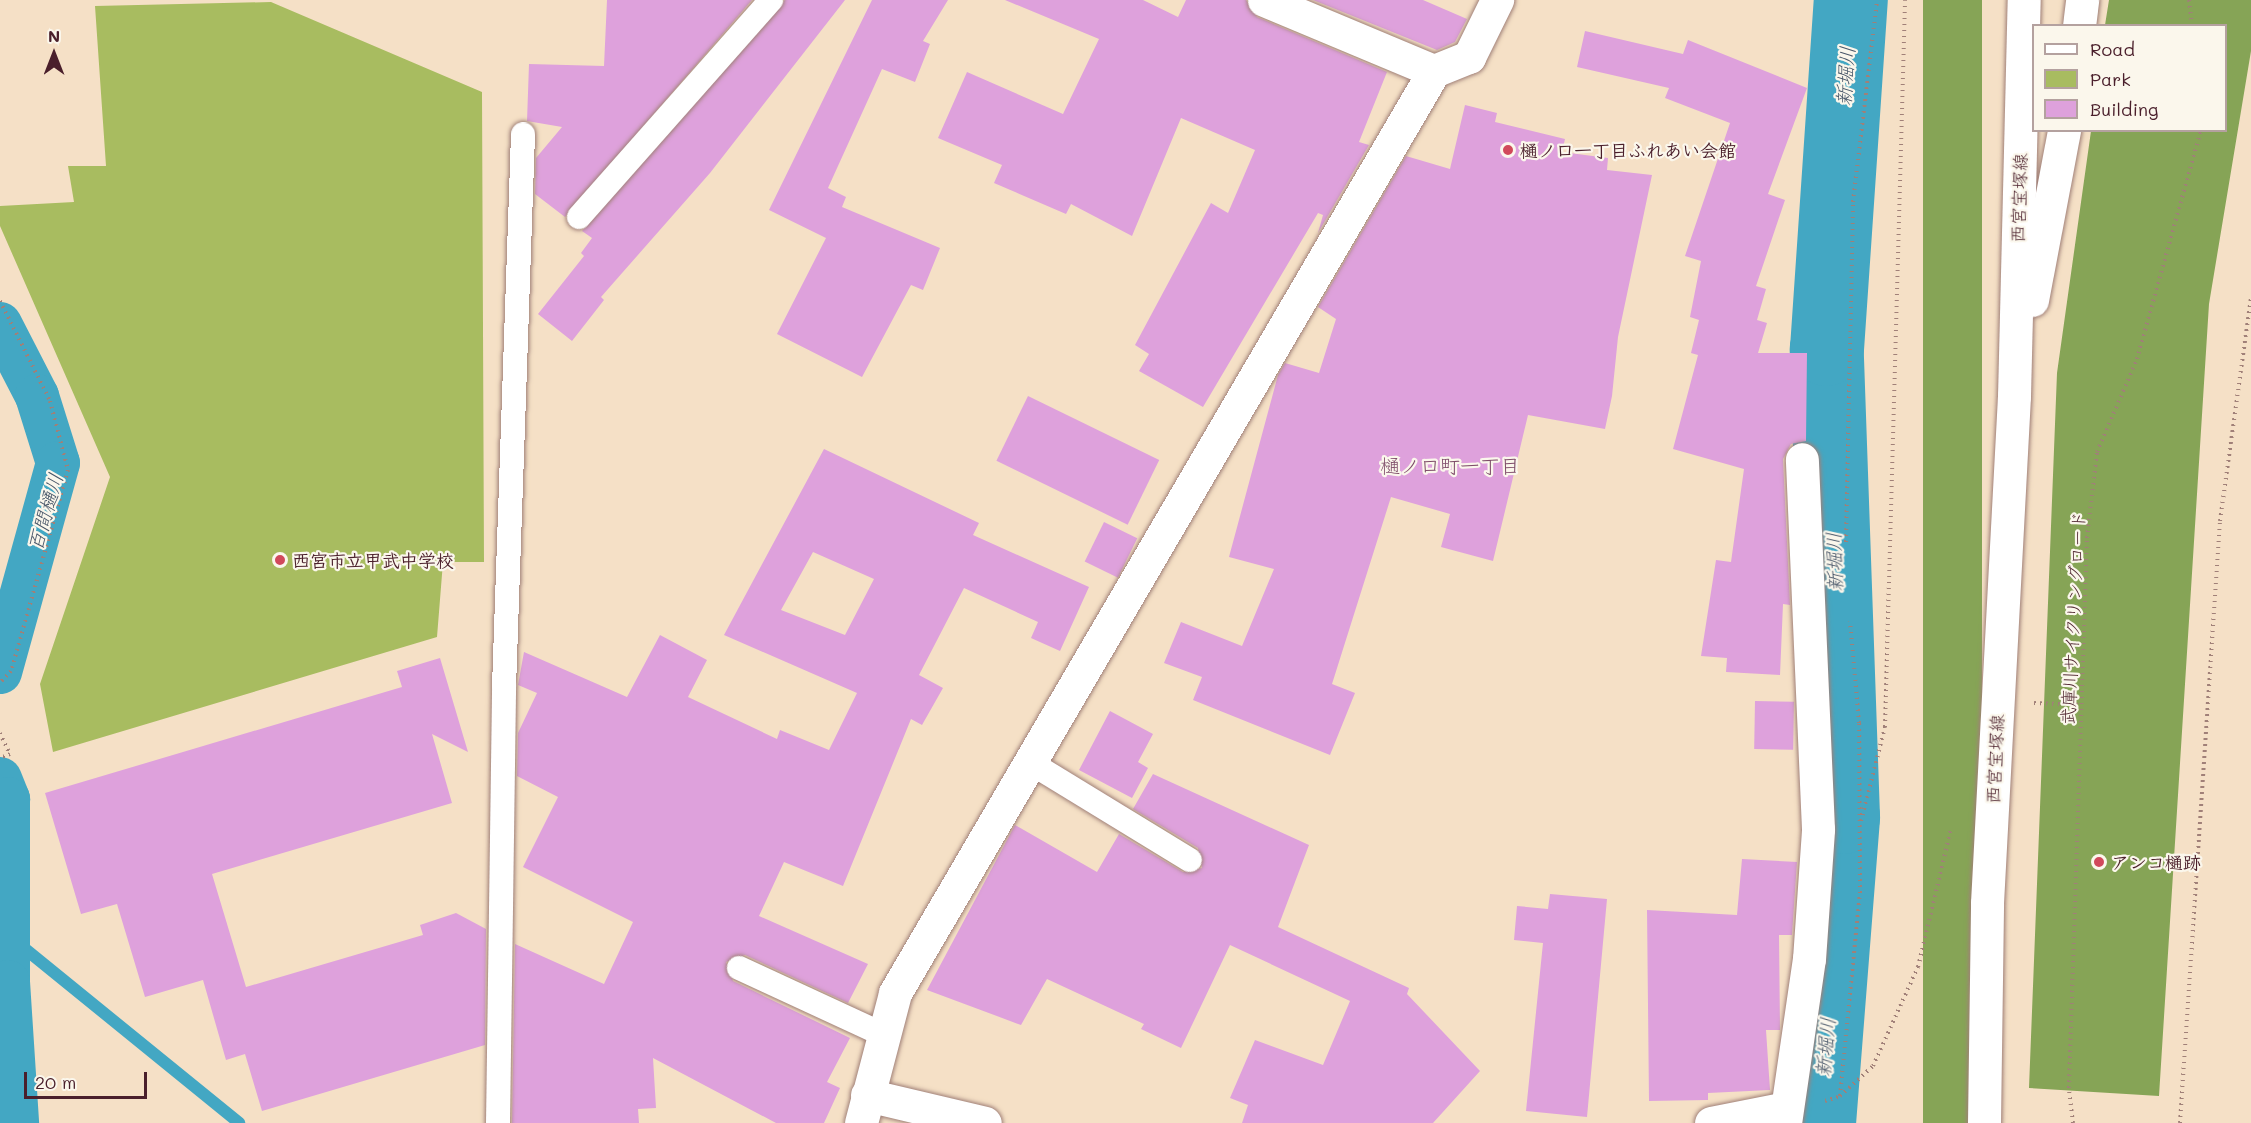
<!DOCTYPE html>
<html>
<head>
<meta charset="utf-8">
<style>
  body { margin:0 }
  #map { position:relative; width:2251px; height:1123px; overflow:hidden; background:#f5e0c6; font-family:Mali,"Klee One",sans-serif }
  div>[style] { position:absolute }
  .green>* { inset:0; background:#a8bc60 }
  .forest>* { inset:0; background:#86a456; transform-origin:0 0 }
  .stream>* { height:12px; margin:-6px; padding:0 6px; transform-origin:6px; border-radius:6px; background:#43a7c3 }
  .canal>* { height:44px; margin:-22px; padding:0 22px; transform-origin:22px; border-radius:22px; background:#43a7c3 }
  .river>* { height:74px; margin:-37px; padding:0 37px; transform-origin:37px; border-radius:37px; background:#43a7c3 }
  .building>* { inset:0; background:#dea1dc; transform-origin:0 0 }
  .path>* { height:4px; margin-top:-2px; transform-origin:0; background:repeating-linear-gradient(90deg,#a08078 0 1.5px,transparent 0 6px) }
  .roads { filter:drop-shadow(0 0 2px #a08078) drop-shadow(0 0 2px #a08078) }
  .lane>* { height:24px; margin:-12px; padding:0 12px; transform-origin:12px; border-radius:12px; background:#fff }
  .street>* { height:33px; margin:-16.5px; padding:0 16.5px; transform-origin:16.5px; border-radius:16.5px; background:#fff }
  .secondary>* { height:33px; margin:-16.5px; padding:0 16.5px; transform-origin:16.5px; border-radius:16.5px; background:#fff }
  .dots>* { width:16px; height:16px; translate:-50% -50%; box-sizing:border-box; border:3px solid #fbf7ec; border-radius:50% }
  span { translate:-50% -50%; white-space:nowrap; text-align:center; line-height:1.15; -webkit-text-stroke:4.5px #fbf7ec; paint-order:stroke }
  .poi-label { font-size:18px; color:#4a1f2b; font-weight:700 }
  .left { translate:0 -50%; text-align:left }
  .street-label { font-size:18px; color:#4a1f2b }
  .water-label { font-size:20px; color:#475568; font-style:italic }
  .neighbourhood-label { font-size:20px; color:#7e4c69 }
  .legend { position:absolute; left:2032px; top:24px; width:195px; height:108px; box-sizing:border-box; background:#fbf7ec; border:2px solid #b4a19f; margin:0; padding:8px 10px; list-style:none; font-size:18px; color:#4a1f2b }
  .legend li { display:flex; align-items:center; gap:12px; height:30px }
  .legend b { width:30px; border:2px solid #b4a19f }
  .north { position:absolute; left:24px; top:24px; width:60px; height:60px; -webkit-text-stroke:4px #fbf7ec; paint-order:stroke; rotate:0deg; font-size:16px; font-weight:700; line-height:24px; text-align:center; color:#4a1f2b }
  .north::after { content:''; display:block; margin:auto; width:21px; height:27px; background:#4a1f2b; clip-path:polygon(50% 0,100% 100%,50% 72%,0 100%) }
  .scale { position:absolute; left:24px; top:1072px; width:123px; height:27px; box-sizing:border-box; border:3px solid #4a1f2b; border-top:0; padding-left:8px; font-size:18px; line-height:21px; white-space:nowrap; color:#4a1f2b; -webkit-text-stroke:4px #fbf7ec; paint-order:stroke }
</style>
</head>
<body>
<div id="map">
  <div class="green">
    <div style="clip-path:polygon(271px 2px,482px 92px,484px 562px,443px 562px,437px 637px,53px 752px,40px 684px,110px 477px,0 226px,0 206px,74px 202px,68px 166px,106px 166px,95px 6px)"></div>
  </div>
  <div class="forest">
    <div style="left:1923px;top:0;width:59px;height:1123px"></div>
    <div style="clip-path:polygon(2109px 0,2251px 0,2251px 51px,2209px 304px,2159px 1096px,2029px 1088px,2057px 373px,2091px 131px,2226px 130px,2226px 26px,2105px 25px)"></div>
  </div>
  <div class="stream">
    <div style="left:8px;top:935px;width:298px;rotate:39.1deg"></div>
  </div>
  <div class="canal">
    <div style="left:0;top:324px;width:81px;rotate:62.8deg"></div>
    <div style="left:37px;top:396px;width:70px;rotate:72.6deg"></div>
    <div style="left:58px;top:463px;width:217px;rotate:105.5deg"></div>
    <div style="left:0;top:779px;width:22px;rotate:68deg"></div>
    <div style="left:8px;top:799px;width:183px;rotate:90deg"></div>
    <div style="left:8px;top:982px;width:141px;rotate:86.3deg"></div>
  </div>
  <div class="river">
    <div style="left:1819px;top:1123px;width:307px;rotate:-85.5deg"></div>
    <div style="left:1843px;top:817px;width:468px;rotate:-92deg"></div>
    <div style="left:1827px;top:349px;width:350px;rotate:-86.1deg"></div>
  </div>
  <div class="building">
    <div style="clip-path:polygon(607px 0,752px 0,565px 217px,535px 194px,536px 158px,562px 127px,527px 121px,529px 64px,604px 66px)"></div>
    <div style="clip-path:polygon(785px 0,845px 0,710px 173px,601px 297px,604px 300px,572px 341px,538px 314px,584px 256px,581px 253px,592px 238px,582px 231px)"></div>
    <div style="clip-path:polygon(872px 0,948px 0,923px 41px,930px 44px,915px 82px,882px 69px,828px 188px,846px 197px,842px 207px,940px 248px,923px 290px,911px 285px,862px 377px,777px 334px,826px 238px,769px 210px)"></div>
    <div style="clip-path:polygon(1005px 0,1143px 0,1178px 17px,1186px 0,1246px 0,1257px 17px,1387px 72px,1359px 142px,1369px 145px,1318px 233px,1323px 215px,1318px 213px,1203px 407px,1139px 371px,1149px 354px,1135px 345px,1211px 203px,1228px 213px,1255px 150px,1181px 118px,1132px 236px,1071px 204px,1066px 214px,994px 183px,1002px 165px,938px 138px,967px 72px,1063px 114px,1099px 39px)"></div>
    <div style="clip-path:polygon(1313px 0,1423px 0,1467px 19px,1455px 42px,1437px 50px)"></div>
    <div style="clip-path:polygon(1585px 31px,1683px 54px,1688px 40px,1807px 88px,1768px 194px,1785px 200px,1756px 286px,1766px 289px,1757px 320px,1767px 323px,1758px 353px,1807px 353px,1806px 441px,1791px 444px,1783px 459px,1790px 605px,1783px 604px,1780px 675px,1726px 672px,1727px 658px,1701px 656px,1716px 560px,1731px 562px,1744px 469px,1673px 449px,1698px 355px,1691px 353px,1699px 320px,1690px 317px,1701px 261px,1685px 256px,1730px 123px,1665px 98px,1669px 88px,1577px 67px)"></div>
    <div style="clip-path:polygon(1465px 105px,1497px 113px,1495px 122px,1565px 139px,1562px 152px,1608px 158px,1607px 170px,1652px 175px,1618px 337px,1612px 396px,1605px 429px,1528px 415px,1493px 561px,1441px 547px,1450px 514px,1391px 497px,1332px 684px,1355px 693px,1330px 755px,1193px 700px,1202px 677px,1164px 663px,1181px 622px,1242px 646px,1274px 569px,1229px 557px,1278px 375px,1285px 363px,1319px 373px,1336px 319px,1318px 307px,1406px 156px,1450px 169px)"></div>
    <div style="left:1028px;top:396px;width:146px;height:72px;rotate:26deg"></div>
    <div style="clip-path:polygon(evenodd,824px 449px,979px 523px,973px 535px,1089px 587px,1060px 651px,1031px 638px,1038px 622px,964px 588px,919px 675px,943px 688px,922px 725px,911px 719px,843px 886px,784px 862px,759px 916px,868px 964px,848px 1003px,745px 955px,726px 962px,733px 981px,850px 1038px,827px 1082px,840px 1088px,824px 1123px,776px 1123px,653px 1058px,656px 1108px,638px 1109px,639px 1123px,512px 1123px,515px 944px,604px 984px,633px 922px,523px 867px,558px 797px,517px 776px,518px 733px,537px 693px,518px 685px,524px 652px,627px 697px,660px 635px,707px 660px,688px 697px,777px 739px,780px 730px,829px 750px,857px 693px,724px 635px,824px 449px,813px 552px,874px 579px,845px 635px,781px 610px,813px 552px)"></div>
    <div style="left:1104px;top:522px;width:37px;height:44px;rotate:26deg"></div>
    <div style="clip-path:polygon(440px 658px,468px 752px,432px 734px,452px 803px,212px 874px,246px 987px,423px 935px,420px 925px,456px 913px,486px 929px,485px 1045px,262px 1111px,245px 1054px,226px 1060px,203px 980px,145px 997px,117px 904px,81px 914px,45px 793px,402px 687px,397px 671px)"></div>
    <div style="left:1755px;top:701px;width:39px;height:48px;rotate:1deg"></div>
    <div style="clip-path:polygon(1110px 711px,1153px 734px,1138px 762px,1148px 768px,1132px 798px,1079px 770px)"></div>
    <div style="clip-path:polygon(1153px 774px,1309px 845px,1278px 927px,1409px 988px,1407px 994px,1480px 1071px,1433px 1123px,1242px 1123px,1248px 1105px,1230px 1098px,1255px 1040px,1323px 1065px,1350px 1001px,1230px 945px,1181px 1048px,1141px 1029px,1144px 1024px,1047px 979px,1021px 1025px,927px 990px,1015px 825px,1097px 872px,1119px 834px,1183px 872px,1202px 868px,1198px 848px,1133px 809px)"></div>
    <div style="clip-path:polygon(1742px 859px,1797px 862px,1792px 935px,1779px 935px,1780px 1030px,1766px 1030px,1770px 1090px,1708px 1093px,1708px 1100px,1649px 1101px,1647px 910px,1737px 915px)"></div>
    <div style="clip-path:polygon(1550px 894px,1607px 899px,1587px 1117px,1526px 1111px,1543px 943px,1514px 940px,1517px 906px,1548px 909px)"></div>
  </div>
  <div class="path">
    <div style="left:2189px;top:0;width:26px;rotate:83deg"></div>
    <div style="left:0;top:301px;width:112px;rotate:63.4deg"></div>
    <div style="left:50px;top:401px;width:71px;rotate:75.4deg"></div>
    <div style="left:68px;top:470px;width:209px;rotate:105.8deg"></div>
    <div style="left:11px;top:671px;width:16px;rotate:133deg"></div>
    <div style="left:1846px;top:542px;width:340px;rotate:-88.8deg"></div>
    <div style="left:1853px;top:202px;width:203px;rotate:-83.2deg"></div>
    <div style="left:2034px;top:703px;width:48px;rotate:2.4deg"></div>
    <div style="left:0;top:733px;width:23px;rotate:65deg"></div>
    <div style="left:10px;top:754px;width:11px;rotate:158deg"></div>
    <div style="left:1861px;top:821px;width:97px;rotate:-75.7deg"></div>
    <div style="left:1885px;top:727px;width:727px;rotate:-88.42deg"></div>
    <div style="left:1840px;top:1096px;width:204px;rotate:-84.4deg"></div>
    <div style="left:1860px;top:893px;width:170px;rotate:-90.3deg"></div>
    <div style="left:1859px;top:723px;width:102px;rotate:-95deg"></div>
    <div style="left:1825px;top:1101px;width:16px;rotate:-18deg"></div>
    <div style="left:1840px;top:1096px;width:45px;rotate:-42.3deg"></div>
    <div style="left:1873px;top:1066px;width:109px;rotate:-65.6deg"></div>
    <div style="left:1918px;top:967px;width:142px;rotate:-76.6deg"></div>
    <div style="left:2073px;top:1123px;width:35px;rotate:-97deg"></div>
    <div style="left:2069px;top:1088px;width:550px;rotate:-88.13deg"></div>
    <div style="left:2087px;top:538px;width:87px;rotate:-83.4deg"></div>
    <div style="left:2097px;top:452px;width:101px;rotate:-66.7deg"></div>
    <div style="left:2137px;top:359px;width:238px;rotate:-74.4deg"></div>
    <div style="left:2180px;top:1123px;width:603px;rotate:-86.2deg"></div>
    <div style="left:2220px;top:521px;width:224px;rotate:-82.1deg"></div>
  </div>
  <div class="roads">
    <div class="lane">
      <div style="left:579px;top:217px;width:290px;rotate:-48.5deg"></div>
      <div style="left:1031px;top:763px;width:186px;rotate:31.4deg"></div>
      <div style="left:739px;top:968px;width:160px;rotate:24.8deg"></div>
      <div style="left:498px;top:1123px;width:436px;rotate:-89.2deg"></div>
      <div style="left:504px;top:687px;width:553px;rotate:-88.03deg"></div>
    </div>
    <div class="street">
      <div style="left:1264px;top:0;width:184px;rotate:22.7deg"></div>
      <div style="left:867px;top:1095px;width:121px;rotate:13.3deg"></div>
      <div style="left:861px;top:1123px;width:134px;rotate:-75.3deg"></div>
      <div style="left:895px;top:993px;width:1068px;rotate:-59.69deg"></div>
      <div style="left:1434px;top:71px;width:38px;rotate:-22deg"></div>
      <div style="left:1469px;top:57px;width:64px;rotate:-63.8deg"></div>
      <div style="left:1711px;top:1123px;width:76px;rotate:-11.3deg"></div>
      <div style="left:1785px;top:1123px;width:166px;rotate:-81.7deg"></div>
      <div style="left:1809px;top:959px;width:130px;rotate:-86deg"></div>
      <div style="left:1818px;top:829px;width:370px;rotate:-92.5deg"></div>
    </div>
    <div class="secondary">
      <div style="left:2079px;top:26px;width:26px;rotate:-83deg"></div>
      <div style="left:2032px;top:300px;width:173px;rotate:-79.3deg"></div>
      <div style="left:1984px;top:1123px;width:220px;rotate:-89.2deg"></div>
      <div style="left:1987px;top:903px;width:508px;rotate:-86.95deg"></div>
      <div style="left:2014px;top:396px;width:396px;rotate:-88.6deg"></div>
    </div>
  </div>
  <div class="dots">
    <div style="left:1508px;top:150px;background:#d1495b"></div>
    <div style="left:280px;top:560px;background:#d1495b"></div>
    <div style="left:2099px;top:862px;background:#d1495b"></div>
  </div>
  <div class="poi-label">
    <span class="left" style="left:1520px;top:150px">樋ノ口一丁目ふれあい会館</span>
    <span class="left" style="left:292px;top:560px">西宮市立甲武中学校</span>
    <span class="left" style="left:2111px;top:862px">アンコ樋跡</span>
  </div>
  <div class="street-label">
    <span style="left:2019px;top:198px;rotate:-88deg">西宮宝塚線</span>
    <span style="left:2073px;top:618px;rotate:-87deg">武庫川サイクリングロード</span>
    <span style="left:1995px;top:759px;rotate:-87deg">西宮宝塚線</span>
  </div>
  <div class="water-label">
    <span style="left:1845px;top:76px;rotate:-86deg">新堀川</span>
    <span style="left:45px;top:512px;rotate:-74deg">百間樋川</span>
    <span style="left:1834px;top:562px;rotate:-92deg">新堀川</span>
    <span style="left:1825px;top:1047px;rotate:-85deg">新堀川</span>
  </div>
  <div class="neighbourhood-label">
    <span style="left:1450px;top:465px">樋ノ口町一丁目</span>
  </div>
  <ul class="legend">
  <li><b style="height:8px;background:#fff"></b>Road</li>
  <li><b style="height:16px;background:#a8bc60"></b>Park</li>
  <li><b style="height:16px;background:#dea1dc"></b>Building</li>
  </ul>
  <div class="north">N</div>
  <div class="scale">20 m</div>
</div>
</body>
</html>
